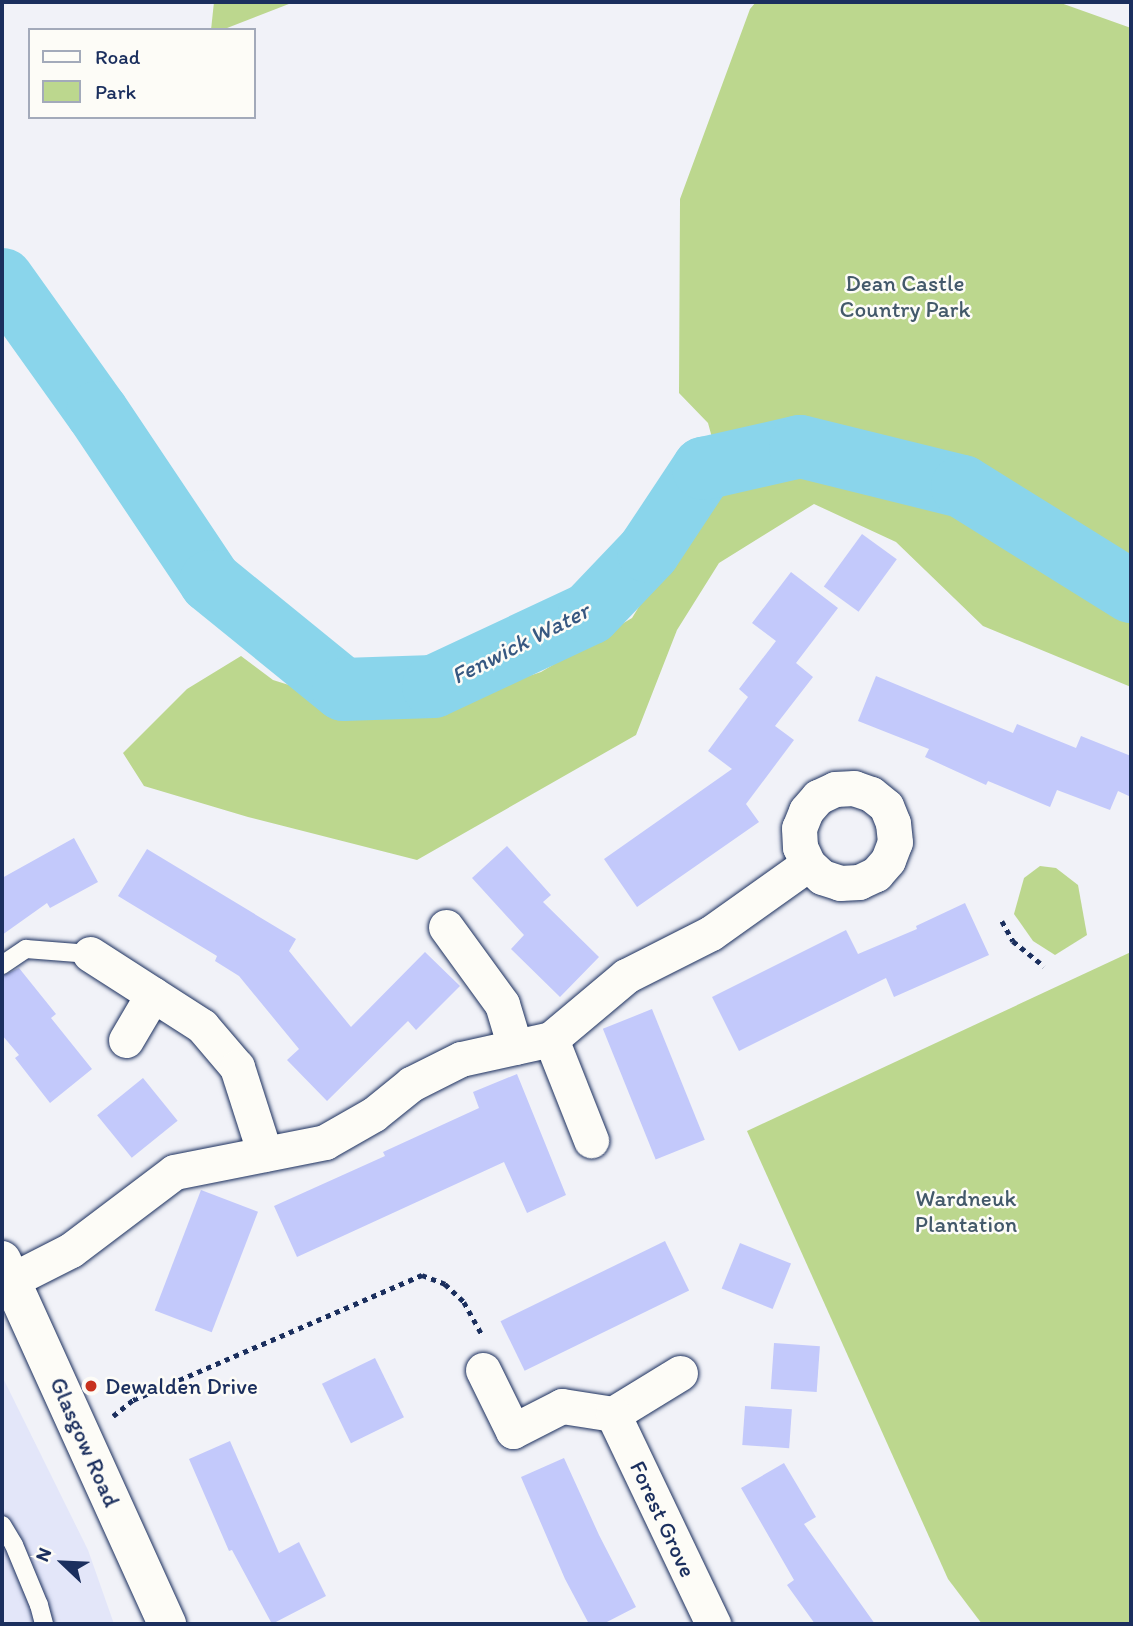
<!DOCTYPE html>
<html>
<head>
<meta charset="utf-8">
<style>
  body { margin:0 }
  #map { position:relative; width:1133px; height:1626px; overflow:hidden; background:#f1f2f8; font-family:Itim,sans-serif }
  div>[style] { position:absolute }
  .built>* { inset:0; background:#e3e6f9 }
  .green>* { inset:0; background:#bcd78e }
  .river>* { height:63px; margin:-31.5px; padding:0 31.5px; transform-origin:31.5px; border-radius:31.5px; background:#8ad5eb }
  .building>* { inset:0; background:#c3c9fb; transform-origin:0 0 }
  .path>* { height:4.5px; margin-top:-2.25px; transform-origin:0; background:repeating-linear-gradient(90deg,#1b2f5e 0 5px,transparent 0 10px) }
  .roads { filter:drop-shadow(0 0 2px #1b2f5e) drop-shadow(0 0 2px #1b2f5e) }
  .service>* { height:18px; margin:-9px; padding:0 9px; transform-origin:9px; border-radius:9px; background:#fdfcf7 }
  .minor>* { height:35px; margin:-17.5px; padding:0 17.5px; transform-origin:17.5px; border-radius:17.5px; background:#fdfcf7 }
  .secondary>* { height:38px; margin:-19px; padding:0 19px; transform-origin:19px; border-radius:19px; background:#fdfcf7 }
  .dots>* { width:19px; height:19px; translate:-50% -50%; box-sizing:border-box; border:4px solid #fdfcf7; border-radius:50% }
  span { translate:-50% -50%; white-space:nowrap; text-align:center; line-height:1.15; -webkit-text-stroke:5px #fdfcf7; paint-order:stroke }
  .park-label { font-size:23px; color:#43596a }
  .poi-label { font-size:23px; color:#1b2f5e }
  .left { translate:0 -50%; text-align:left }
  .street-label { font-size:23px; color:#1b2f5e }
  .water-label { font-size:24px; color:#375881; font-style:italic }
  .frame { position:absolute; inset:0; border:4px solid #1b2f5e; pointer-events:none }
  .legend { position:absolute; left:28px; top:28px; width:228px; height:91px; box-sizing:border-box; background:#fdfcf7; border:2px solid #a3aaba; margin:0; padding:9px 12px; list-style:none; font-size:21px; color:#1b2f5e }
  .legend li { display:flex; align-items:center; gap:14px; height:35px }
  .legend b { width:35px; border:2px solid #a3aaba }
  .north { position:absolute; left:28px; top:1528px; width:70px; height:70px; -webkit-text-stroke:5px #fdfcf7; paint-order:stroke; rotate:293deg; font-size:19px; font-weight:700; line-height:28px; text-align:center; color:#1b2f5e }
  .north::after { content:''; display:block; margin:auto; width:24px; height:32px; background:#1b2f5e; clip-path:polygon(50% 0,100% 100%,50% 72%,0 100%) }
</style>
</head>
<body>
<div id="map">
  <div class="built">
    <div style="clip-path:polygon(2px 1376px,88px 1550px,114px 1624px,2px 1624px)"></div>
  </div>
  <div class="green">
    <div style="clip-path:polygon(214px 2px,294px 2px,222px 30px,211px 30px)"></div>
    <div style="clip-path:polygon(756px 2px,1058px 2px,1131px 28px,1131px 687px,983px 626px,896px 542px,814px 504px,719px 563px,677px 630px,636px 735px,417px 860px,248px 817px,144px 786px,123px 753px,187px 689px,241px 656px,273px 680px,397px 719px,541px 672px,632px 618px,675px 548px,726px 489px,708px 423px,679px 393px,680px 199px,750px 9px)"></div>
    <div style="clip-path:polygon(1040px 866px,1056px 868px,1078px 885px,1087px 935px,1055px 955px,1033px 941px,1014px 914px,1024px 878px)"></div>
    <div style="clip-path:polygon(1131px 952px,1131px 1624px,982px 1624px,948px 1579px,747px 1131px)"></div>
  </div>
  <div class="river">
    <div style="left:2px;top:279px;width:163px;rotate:54.5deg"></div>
    <div style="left:97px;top:412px;width:203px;rotate:56.2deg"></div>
    <div style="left:210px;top:581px;width:171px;rotate:39.1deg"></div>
    <div style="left:343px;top:689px;width:90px;rotate:-1.9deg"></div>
    <div style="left:433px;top:686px;width:172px;rotate:-25.1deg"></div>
    <div style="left:589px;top:613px;width:86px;rotate:-46.4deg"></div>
    <div style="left:648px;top:551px;width:100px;rotate:-56.5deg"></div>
    <div style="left:703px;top:468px;width:99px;rotate:-12.8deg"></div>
    <div style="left:800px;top:446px;width:167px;rotate:13.9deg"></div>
    <div style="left:962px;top:486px;width:199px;rotate:31.9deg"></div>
  </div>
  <div class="building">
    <div style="left:862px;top:534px;width:43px;height:65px;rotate:36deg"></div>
    <div style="clip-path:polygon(791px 572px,838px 608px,796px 663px,813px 677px,775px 726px,794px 740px,746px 804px,759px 822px,637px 907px,604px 859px,732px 769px,708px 751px,748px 697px,739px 689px,776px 641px,752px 623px)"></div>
    <div style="clip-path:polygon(876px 676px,1013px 733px,1017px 724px,1076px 748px,1081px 736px,1131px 756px,1131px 797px,1118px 791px,1110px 810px,1057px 790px,1050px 807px,988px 781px,986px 785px,925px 757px,929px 749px,858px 721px)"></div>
    <div style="clip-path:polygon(74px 838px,98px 882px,50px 908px,47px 903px,2px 935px,2px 878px)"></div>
    <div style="clip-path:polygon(507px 846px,551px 895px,543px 902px,599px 957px,560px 997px,511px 949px,524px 935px,472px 878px)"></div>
    <div style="clip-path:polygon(147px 849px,296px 939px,289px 951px,351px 1027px,425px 952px,460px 986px,416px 1030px,408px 1021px,327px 1101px,287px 1060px,299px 1049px,239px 976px,215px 961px,217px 956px,118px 896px)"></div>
    <div style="clip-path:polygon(965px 903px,989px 955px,894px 997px,886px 978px,739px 1051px,712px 997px,846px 930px,858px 954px,917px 929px,916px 926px)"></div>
    <div style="clip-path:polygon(19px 968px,56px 1014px,51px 1018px,92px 1069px,50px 1103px,15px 1058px,19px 1055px,2px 1035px,2px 976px)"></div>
    <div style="left:652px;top:1009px;width:141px;height:53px;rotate:68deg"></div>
    <div style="clip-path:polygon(517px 1074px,566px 1195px,527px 1213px,504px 1162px,297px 1257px,274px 1206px,385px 1156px,383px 1152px,479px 1108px,473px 1092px)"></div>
    <div style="left:143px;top:1078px;width:55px;height:59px;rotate:51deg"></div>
    <div style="left:201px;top:1190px;width:61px;height:129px;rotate:21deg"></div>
    <div style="left:665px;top:1241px;width:55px;height:183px;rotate:64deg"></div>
    <div style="left:740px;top:1243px;width:55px;height:49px;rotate:22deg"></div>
    <div style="left:774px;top:1343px;width:46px;height:46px;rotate:4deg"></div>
    <div style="left:375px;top:1358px;width:66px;height:59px;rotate:64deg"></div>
    <div style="left:745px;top:1406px;width:47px;height:39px;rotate:4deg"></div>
    <div style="clip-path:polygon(230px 1441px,279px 1553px,299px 1542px,326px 1596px,272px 1624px,232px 1550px,229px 1551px,189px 1459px)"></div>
    <div style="clip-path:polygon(564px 1458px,599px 1535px,636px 1607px,603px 1624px,589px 1624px,565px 1579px,521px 1477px)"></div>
    <div style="clip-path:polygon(784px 1463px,816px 1517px,804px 1524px,875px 1624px,815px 1624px,787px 1585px,794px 1580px,741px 1488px)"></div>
  </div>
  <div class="path">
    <div style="left:1002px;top:921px;width:23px;rotate:61deg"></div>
    <div style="left:1013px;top:941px;width:40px;rotate:39deg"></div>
    <div style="left:113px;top:1416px;width:26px;rotate:-39deg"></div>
    <div style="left:133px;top:1400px;width:315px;rotate:-23.4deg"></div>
    <div style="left:422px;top:1275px;width:25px;rotate:21deg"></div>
    <div style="left:445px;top:1284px;width:26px;rotate:43deg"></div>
    <div style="left:464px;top:1302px;width:38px;rotate:61deg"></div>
  </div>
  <div class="roads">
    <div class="service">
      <div style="left:2px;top:965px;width:29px;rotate:-34deg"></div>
      <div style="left:26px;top:949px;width:64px;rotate:4.5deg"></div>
      <div style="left:2px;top:1525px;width:23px;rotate:59deg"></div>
      <div style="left:14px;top:1545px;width:65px;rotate:67.4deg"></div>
      <div style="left:39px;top:1605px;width:20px;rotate:75deg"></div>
    </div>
    <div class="minor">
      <div style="left:446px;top:927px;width:95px;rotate:54deg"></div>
      <div style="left:502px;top:1004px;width:45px;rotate:73.2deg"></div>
      <div style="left:90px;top:954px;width:133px;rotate:32.7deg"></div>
      <div style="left:202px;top:1026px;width:54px;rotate:49.5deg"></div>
      <div style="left:237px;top:1067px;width:91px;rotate:72.2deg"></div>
      <div style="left:551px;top:1039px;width:109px;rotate:68.4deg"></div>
      <div style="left:126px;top:1040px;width:53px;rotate:-59.6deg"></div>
      <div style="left:12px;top:1280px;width:66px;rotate:-27deg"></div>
      <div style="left:71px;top:1250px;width:129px;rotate:-37.1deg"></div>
      <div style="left:174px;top:1172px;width:154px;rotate:-11.2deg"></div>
      <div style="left:325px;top:1142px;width:56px;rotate:-29.7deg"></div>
      <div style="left:374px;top:1114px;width:48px;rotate:-39deg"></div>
      <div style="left:411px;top:1084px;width:56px;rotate:-26.6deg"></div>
      <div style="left:461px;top:1059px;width:92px;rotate:-12.5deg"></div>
      <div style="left:551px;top:1039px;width:98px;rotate:-40deg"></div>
      <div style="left:626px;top:976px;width:95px;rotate:-26.8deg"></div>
      <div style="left:711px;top:933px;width:119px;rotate:-35.4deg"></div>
      <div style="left:808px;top:864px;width:19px;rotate:43deg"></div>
      <div style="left:822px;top:877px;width:19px;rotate:18deg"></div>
      <div style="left:840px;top:883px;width:19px;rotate:-3deg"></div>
      <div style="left:859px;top:882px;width:19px;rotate:-25deg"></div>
      <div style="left:876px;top:874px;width:18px;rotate:-49deg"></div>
      <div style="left:888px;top:860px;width:19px;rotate:-69deg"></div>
      <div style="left:895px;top:842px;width:19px;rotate:-96deg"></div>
      <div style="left:893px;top:823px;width:18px;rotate:-112deg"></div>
      <div style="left:886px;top:806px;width:19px;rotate:-141deg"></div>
      <div style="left:871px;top:794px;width:18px;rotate:-161deg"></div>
      <div style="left:854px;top:788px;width:19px;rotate:177deg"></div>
      <div style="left:835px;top:789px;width:19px;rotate:155deg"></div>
      <div style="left:818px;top:797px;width:18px;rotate:131deg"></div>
      <div style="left:806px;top:811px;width:18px;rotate:112deg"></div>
      <div style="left:799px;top:828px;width:19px;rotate:87deg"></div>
      <div style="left:800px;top:847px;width:19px;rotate:65deg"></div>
      <div style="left:483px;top:1370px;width:68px;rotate:63.8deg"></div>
      <div style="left:513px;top:1431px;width:55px;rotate:-27deg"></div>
      <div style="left:562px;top:1406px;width:52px;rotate:8.9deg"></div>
      <div style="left:680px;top:1373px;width:79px;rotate:148.5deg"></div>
      <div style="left:613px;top:1414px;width:233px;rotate:64.5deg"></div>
    </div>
    <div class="secondary">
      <div style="left:2px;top:1260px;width:400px;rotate:65.6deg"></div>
    </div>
  </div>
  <div class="dots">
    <div style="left:91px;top:1386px;background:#c8321e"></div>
  </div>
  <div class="park-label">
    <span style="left:905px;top:296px">Dean Castle<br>Country Park</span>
    <span style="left:966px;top:1211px">Wardneuk<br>Plantation</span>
  </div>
  <div class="poi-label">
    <span class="left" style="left:105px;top:1386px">Dewalden Drive</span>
  </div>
  <div class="street-label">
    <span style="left:85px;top:1442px;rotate:66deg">Glasgow Road</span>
    <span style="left:663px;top:1519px;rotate:65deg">Forest Grove</span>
  </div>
  <div class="water-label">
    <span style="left:520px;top:643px;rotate:-27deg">Fenwick Water</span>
  </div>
  <div class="frame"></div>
  <ul class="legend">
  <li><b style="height:9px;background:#fdfcf7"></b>Road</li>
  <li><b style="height:19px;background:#bcd78e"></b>Park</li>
  </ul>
  <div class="north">N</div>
</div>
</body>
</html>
